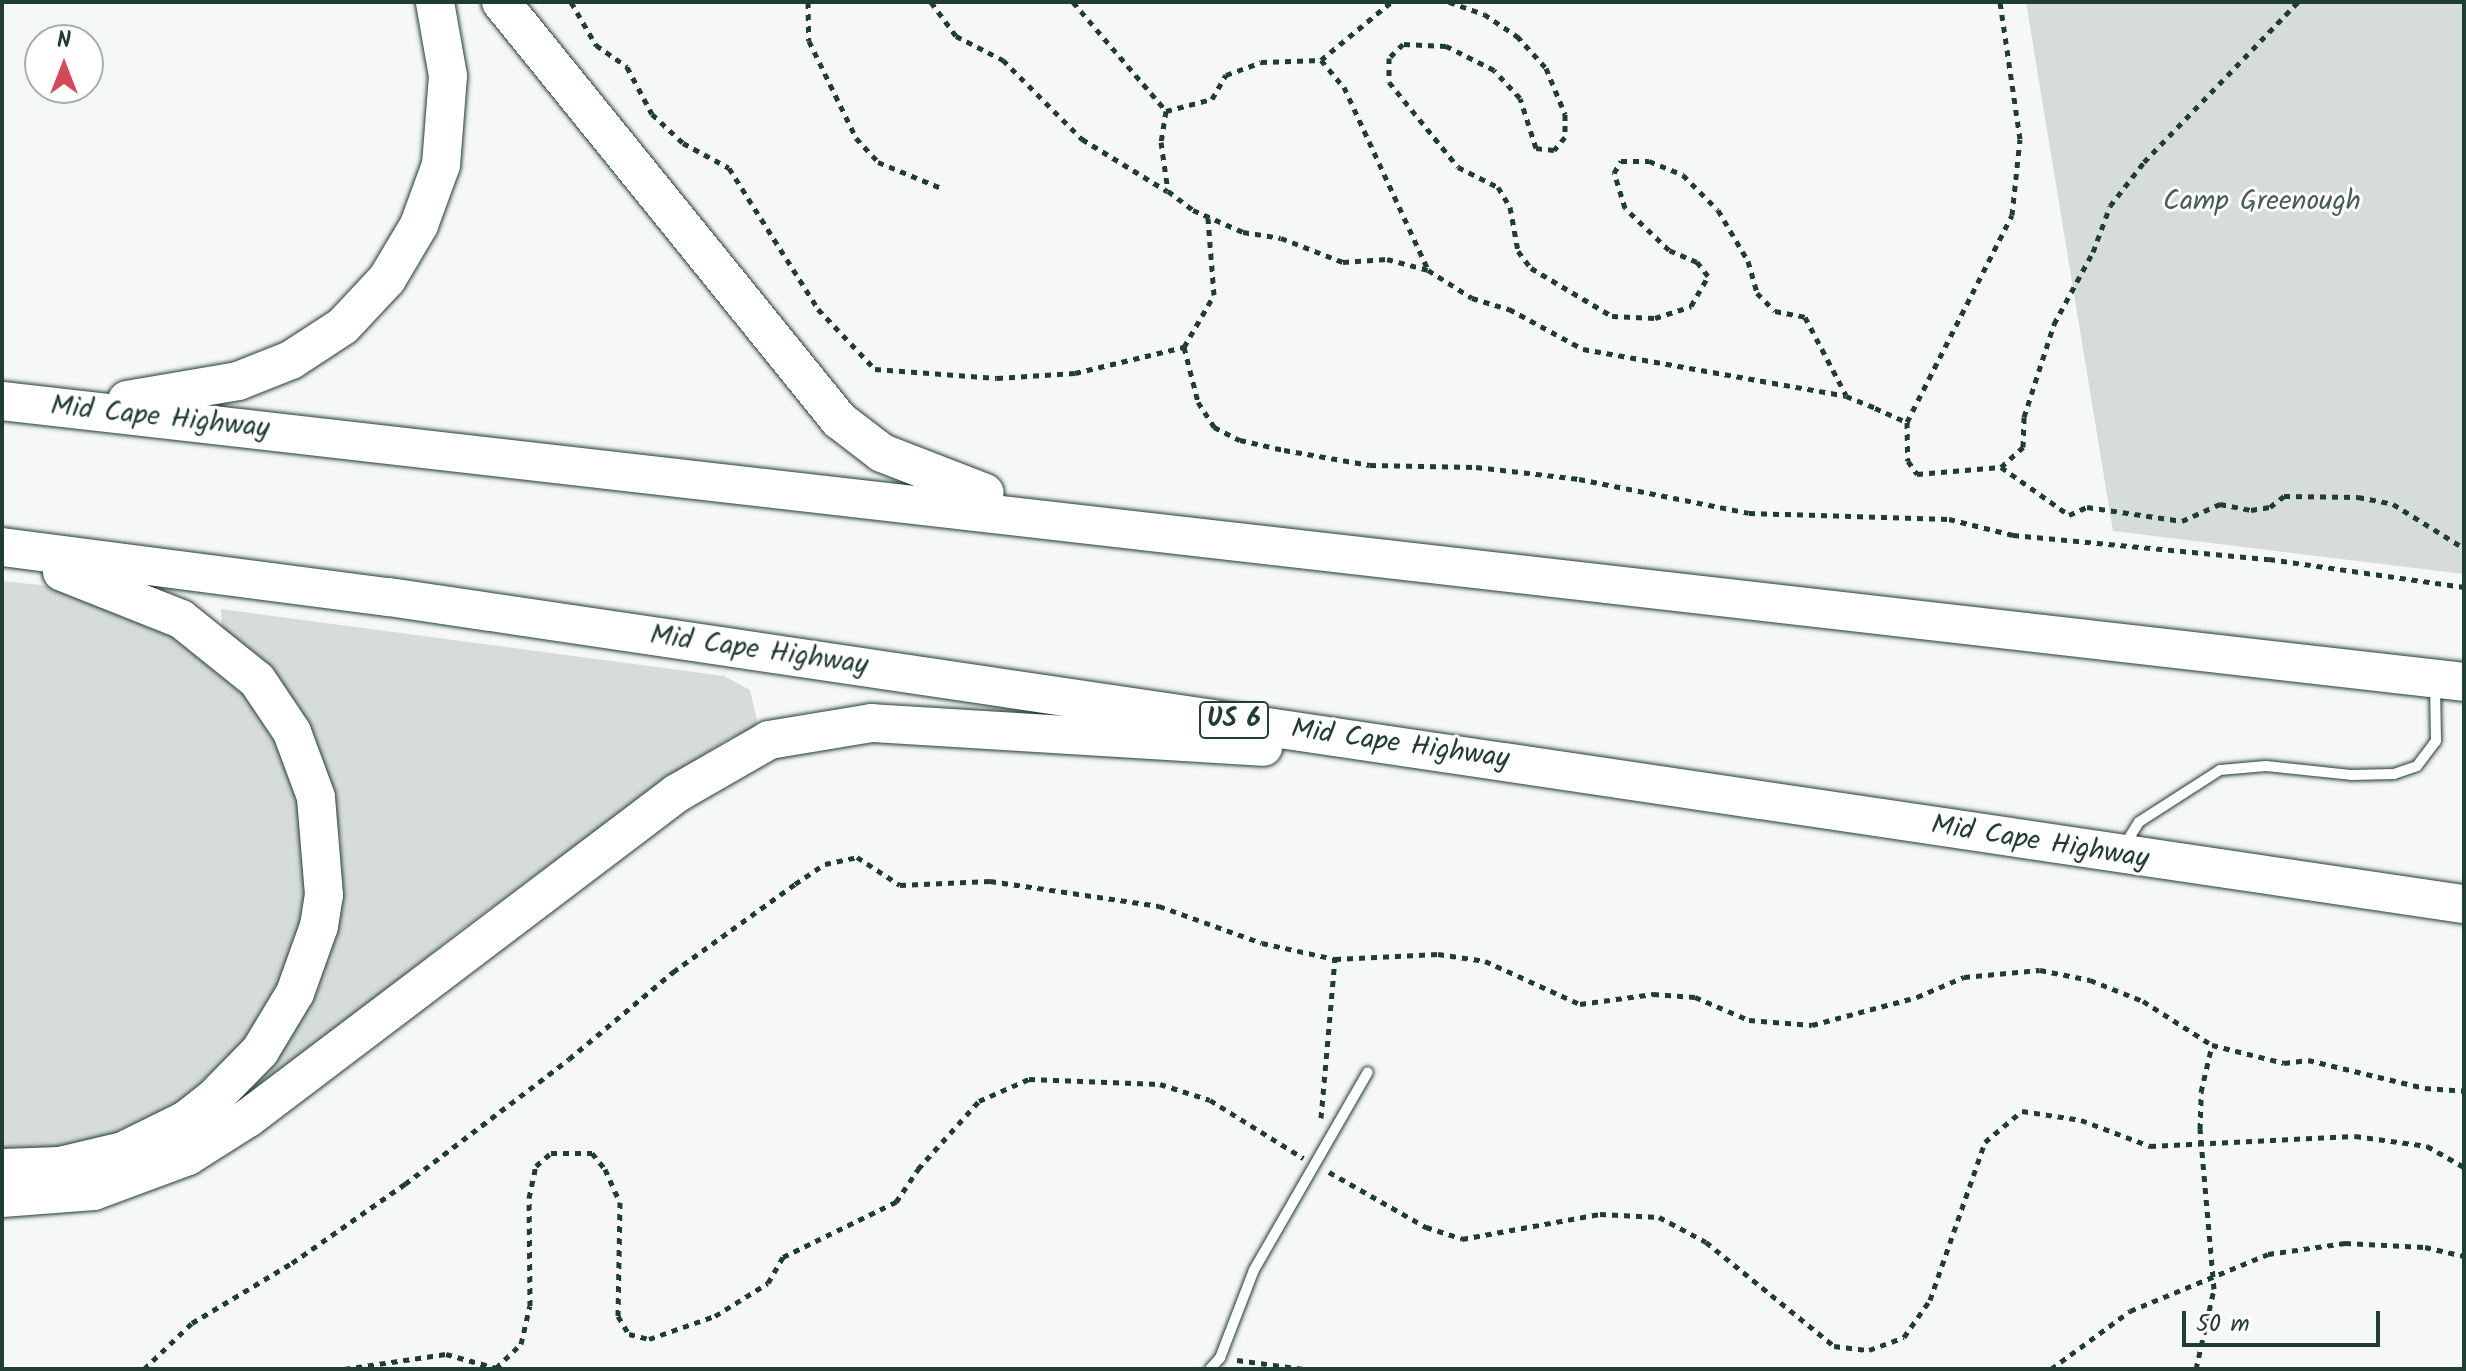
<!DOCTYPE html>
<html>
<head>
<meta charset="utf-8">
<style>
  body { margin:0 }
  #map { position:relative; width:2466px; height:1371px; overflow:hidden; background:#f6f7f7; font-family:Kalam,sans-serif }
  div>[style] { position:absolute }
  .green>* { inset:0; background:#d6dcdb }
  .path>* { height:5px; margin-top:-2.5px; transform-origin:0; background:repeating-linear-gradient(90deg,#1f3d34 0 6px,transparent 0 12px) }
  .roads { filter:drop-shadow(0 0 2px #1f3d34) drop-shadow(0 0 2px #1f3d34) }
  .lane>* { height:10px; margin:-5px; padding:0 5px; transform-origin:5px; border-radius:5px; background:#fff }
  .highway>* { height:38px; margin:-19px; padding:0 19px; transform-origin:19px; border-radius:19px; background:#fff }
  span { translate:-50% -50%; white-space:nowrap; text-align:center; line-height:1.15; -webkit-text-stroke:6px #fff; paint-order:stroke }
  .shield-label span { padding:2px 6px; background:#fff; border:2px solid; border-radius:6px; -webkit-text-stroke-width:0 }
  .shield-label { font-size:26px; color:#1f3d34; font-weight:700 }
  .park-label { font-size:28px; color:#445d55 }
  .street-label { font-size:28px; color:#1f3d34 }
  .frame { position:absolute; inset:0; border:4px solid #1f3d34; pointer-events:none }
  .north { position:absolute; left:24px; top:24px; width:80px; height:80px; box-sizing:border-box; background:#fff; border:2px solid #a5b1ae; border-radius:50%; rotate:0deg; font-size:22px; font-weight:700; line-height:32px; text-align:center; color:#1f3d34 }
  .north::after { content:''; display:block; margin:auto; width:28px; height:36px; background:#d1495b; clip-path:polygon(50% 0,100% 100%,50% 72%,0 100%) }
  .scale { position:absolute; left:2182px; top:1311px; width:198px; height:36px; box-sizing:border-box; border:4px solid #1f3d34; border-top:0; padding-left:10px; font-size:24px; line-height:28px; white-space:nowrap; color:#1f3d34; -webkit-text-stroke:6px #fff; paint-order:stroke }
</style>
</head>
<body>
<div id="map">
  <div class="green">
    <div style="clip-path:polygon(2026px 2px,2464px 2px,2464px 574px,2113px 531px)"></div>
    <div style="clip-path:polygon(2px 581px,60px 587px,169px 630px,249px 696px,273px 732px,290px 773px,301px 812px,307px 884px,294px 958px,262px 1022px,201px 1091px,107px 1143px,2px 1154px)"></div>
    <div style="clip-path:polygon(221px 609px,724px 676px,750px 690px,757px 720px,755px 728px,726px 740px,652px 789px,454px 935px,254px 1097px,214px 1118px,339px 887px,341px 839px,329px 793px,276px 676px,222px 627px)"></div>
  </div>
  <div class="path">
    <div style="left:571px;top:2px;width:50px;rotate:59.8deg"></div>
    <div style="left:596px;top:45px;width:38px;rotate:35deg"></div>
    <div style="left:627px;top:67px;width:53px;rotate:62deg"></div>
    <div style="left:652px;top:114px;width:42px;rotate:43.1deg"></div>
    <div style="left:683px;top:143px;width:52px;rotate:28.5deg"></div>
    <div style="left:729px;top:168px;width:167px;rotate:57.7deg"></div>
    <div style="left:818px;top:309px;width:83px;rotate:46.5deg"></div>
    <div style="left:875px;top:369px;width:122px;rotate:4.2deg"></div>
    <div style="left:997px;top:378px;width:78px;rotate:-3.7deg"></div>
    <div style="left:1075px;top:373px;width:112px;rotate:-13.4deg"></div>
    <div style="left:1184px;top:347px;width:60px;rotate:-60deg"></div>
    <div style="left:1214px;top:295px;width:77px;rotate:-94.5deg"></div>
    <div style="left:808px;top:2px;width:39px;rotate:89deg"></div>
    <div style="left:809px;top:41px;width:108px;rotate:64.1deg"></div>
    <div style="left:856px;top:138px;width:33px;rotate:47deg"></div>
    <div style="left:878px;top:162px;width:68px;rotate:22.4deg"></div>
    <div style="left:931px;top:2px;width:42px;rotate:53.7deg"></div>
    <div style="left:956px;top:36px;width:53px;rotate:27.1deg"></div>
    <div style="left:1003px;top:60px;width:112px;rotate:45deg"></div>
    <div style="left:1082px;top:139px;width:100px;rotate:31.5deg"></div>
    <div style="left:1073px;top:2px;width:143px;rotate:49.5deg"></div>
    <div style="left:1166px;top:111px;width:31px;rotate:99deg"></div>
    <div style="left:1161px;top:142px;width:49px;rotate:81.9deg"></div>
    <div style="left:1168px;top:191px;width:31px;rotate:37deg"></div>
    <div style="left:1193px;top:210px;width:55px;rotate:23.7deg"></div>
    <div style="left:1243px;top:232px;width:38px;rotate:9deg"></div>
    <div style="left:1281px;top:238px;width:66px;rotate:21.2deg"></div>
    <div style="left:1343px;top:262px;width:44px;rotate:-3.9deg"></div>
    <div style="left:1387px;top:259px;width:42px;rotate:15deg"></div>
    <div style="left:1449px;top:2px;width:37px;rotate:19deg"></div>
    <div style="left:1484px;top:14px;width:40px;rotate:34deg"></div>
    <div style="left:1517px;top:36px;width:43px;rotate:47.8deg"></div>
    <div style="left:1546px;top:68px;width:50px;rotate:67.6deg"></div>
    <div style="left:1565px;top:114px;width:23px;rotate:90deg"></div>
    <div style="left:1565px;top:137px;width:17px;rotate:130deg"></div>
    <div style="left:1554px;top:150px;width:18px;rotate:-174deg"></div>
    <div style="left:1536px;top:148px;width:52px;rotate:-107.7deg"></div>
    <div style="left:1520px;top:98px;width:38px;rotate:-133deg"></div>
    <div style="left:1494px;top:70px;width:54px;rotate:-153.4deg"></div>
    <div style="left:1446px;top:46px;width:43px;rotate:-177.3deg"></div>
    <div style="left:1403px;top:44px;width:20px;rotate:135deg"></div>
    <div style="left:1389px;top:58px;width:24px;rotate:90deg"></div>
    <div style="left:1389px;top:82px;width:109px;rotate:50.9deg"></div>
    <div style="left:1458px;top:167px;width:45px;rotate:26.6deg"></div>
    <div style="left:1498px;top:187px;width:23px;rotate:59deg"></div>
    <div style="left:1510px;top:207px;width:45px;rotate:79.7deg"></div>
    <div style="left:1518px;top:251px;width:21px;rotate:53deg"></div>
    <div style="left:1531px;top:268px;width:94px;rotate:30.7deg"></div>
    <div style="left:1612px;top:316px;width:43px;rotate:2.7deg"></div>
    <div style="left:1655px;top:318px;width:38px;rotate:-18deg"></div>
    <div style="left:1691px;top:306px;width:34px;rotate:-60deg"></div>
    <div style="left:1708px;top:276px;width:18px;rotate:-128deg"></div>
    <div style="left:1697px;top:262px;width:30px;rotate:-157deg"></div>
    <div style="left:1669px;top:250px;width:61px;rotate:-136.3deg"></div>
    <div style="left:1625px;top:208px;width:37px;rotate:-107deg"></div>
    <div style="left:1614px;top:173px;width:14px;rotate:-60deg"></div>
    <div style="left:1621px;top:161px;width:28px"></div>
    <div style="left:1649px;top:161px;width:37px;rotate:22deg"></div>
    <div style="left:1683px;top:175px;width:49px;rotate:45deg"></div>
    <div style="left:1718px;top:210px;width:59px;rotate:59.5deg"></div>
    <div style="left:1748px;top:261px;width:33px;rotate:74deg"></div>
    <div style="left:1757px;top:293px;width:25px;rotate:45deg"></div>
    <div style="left:1775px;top:311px;width:31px;rotate:11deg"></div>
    <div style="left:1805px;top:317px;width:88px;rotate:62.3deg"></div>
    <div style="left:1321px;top:60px;width:35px;rotate:50deg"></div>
    <div style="left:1344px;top:87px;width:201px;rotate:65.3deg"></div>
    <div style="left:1428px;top:270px;width:52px;rotate:32.5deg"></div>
    <div style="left:1472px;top:298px;width:39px;rotate:17deg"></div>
    <div style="left:1509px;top:309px;width:84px;rotate:28.4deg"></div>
    <div style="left:1583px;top:349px;width:267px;rotate:10.1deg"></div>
    <div style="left:1846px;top:396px;width:31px;rotate:22deg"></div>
    <div style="left:1875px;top:408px;width:35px;rotate:24deg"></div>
    <div style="left:1907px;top:422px;width:39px;rotate:89deg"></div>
    <div style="left:1908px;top:461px;width:16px;rotate:55deg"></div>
    <div style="left:1917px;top:474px;width:84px;rotate:-4.8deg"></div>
    <div style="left:2001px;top:467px;width:30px;rotate:-42deg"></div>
    <div style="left:2023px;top:447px;width:30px;rotate:-88deg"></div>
    <div style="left:2024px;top:417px;width:98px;rotate:-72.1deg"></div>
    <div style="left:2054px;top:324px;width:82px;rotate:-61.6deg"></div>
    <div style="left:2093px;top:252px;width:49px;rotate:-69.7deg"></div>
    <div style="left:2110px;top:206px;width:56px;rotate:-52.3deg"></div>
    <div style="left:2144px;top:162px;width:222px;rotate:-46.1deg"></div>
    <div style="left:1166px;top:111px;width:48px;rotate:-14.6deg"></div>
    <div style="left:1212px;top:99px;width:28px;rotate:-60deg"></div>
    <div style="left:1226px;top:75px;width:37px;rotate:-20deg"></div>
    <div style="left:1261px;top:62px;width:60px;rotate:-1.9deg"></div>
    <div style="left:1321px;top:60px;width:91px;rotate:-39.6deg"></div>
    <div style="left:1184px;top:347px;width:57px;rotate:75.7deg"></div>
    <div style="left:1198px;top:402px;width:30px;rotate:57deg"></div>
    <div style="left:1214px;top:427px;width:29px;rotate:27deg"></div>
    <div style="left:1240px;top:440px;width:45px;rotate:12.8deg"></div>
    <div style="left:1284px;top:450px;width:87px;rotate:9.9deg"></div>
    <div style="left:1370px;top:465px;width:106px;rotate:1.1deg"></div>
    <div style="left:1476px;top:467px;width:104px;rotate:6.6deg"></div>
    <div style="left:1579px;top:479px;width:173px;rotate:11.3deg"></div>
    <div style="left:1749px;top:513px;width:200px;rotate:1.7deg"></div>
    <div style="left:1949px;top:519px;width:66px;rotate:14deg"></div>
    <div style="left:2013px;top:535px;width:257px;rotate:5.4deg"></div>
    <div style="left:2269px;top:559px;width:197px;rotate:8.2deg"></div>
    <div style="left:1907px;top:422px;width:232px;rotate:-63.1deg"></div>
    <div style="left:2012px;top:215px;width:76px;rotate:-84deg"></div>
    <div style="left:2020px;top:139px;width:138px;rotate:-98.3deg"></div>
    <div style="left:2001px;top:467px;width:83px;rotate:35.2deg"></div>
    <div style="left:2069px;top:515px;width:20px;rotate:-24deg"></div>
    <div style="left:2087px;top:507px;width:96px;rotate:8.4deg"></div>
    <div style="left:2182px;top:521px;width:42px;rotate:-24.1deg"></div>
    <div style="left:2220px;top:504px;width:32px;rotate:11deg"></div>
    <div style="left:2251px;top:510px;width:19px;rotate:-9deg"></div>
    <div style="left:2270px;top:507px;width:18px;rotate:-38deg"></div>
    <div style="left:2284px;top:496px;width:74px;rotate:0.8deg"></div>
    <div style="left:2358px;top:497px;width:36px;rotate:11deg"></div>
    <div style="left:2393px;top:504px;width:84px;rotate:31.8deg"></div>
    <div style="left:1321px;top:1118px;width:160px;rotate:-85deg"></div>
    <div style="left:1329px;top:1172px;width:112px;rotate:29.6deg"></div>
    <div style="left:1426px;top:1227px;width:38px;rotate:18deg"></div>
    <div style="left:1462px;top:1239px;width:140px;rotate:-10.3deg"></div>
    <div style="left:1600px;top:1214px;width:59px;rotate:2.9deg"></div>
    <div style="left:1659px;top:1217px;width:53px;rotate:28deg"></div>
    <div style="left:1706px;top:1242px;width:165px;rotate:39.1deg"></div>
    <div style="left:1834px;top:1346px;width:35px;rotate:7deg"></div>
    <div style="left:1869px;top:1350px;width:37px;rotate:-20deg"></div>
    <div style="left:1904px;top:1337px;width:45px;rotate:-54.9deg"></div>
    <div style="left:1930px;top:1300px;width:167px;rotate:-70.8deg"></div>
    <div style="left:1985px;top:1142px;width:48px;rotate:-40deg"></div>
    <div style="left:2022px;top:1111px;width:60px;rotate:8.7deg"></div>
    <div style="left:2081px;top:1120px;width:74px;rotate:20.6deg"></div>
    <div style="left:2150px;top:1146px;width:205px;rotate:-2.8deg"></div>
    <div style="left:2355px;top:1136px;width:73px;rotate:7.9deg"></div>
    <div style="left:2427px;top:1146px;width:43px;rotate:29.6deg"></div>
    <div style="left:1237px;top:1360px;width:67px;rotate:7.8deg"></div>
    <div style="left:144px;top:1369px;width:66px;rotate:-43.8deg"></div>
    <div style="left:192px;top:1323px;width:117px;rotate:-31deg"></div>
    <div style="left:292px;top:1263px;width:138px;rotate:-35deg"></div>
    <div style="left:405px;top:1184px;width:206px;rotate:-37.3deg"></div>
    <div style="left:569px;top:1059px;width:136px;rotate:-39.9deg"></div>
    <div style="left:673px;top:972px;width:150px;rotate:-35.8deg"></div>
    <div style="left:795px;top:884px;width:36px;rotate:-34deg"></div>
    <div style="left:825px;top:864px;width:33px;rotate:-12deg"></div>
    <div style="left:857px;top:857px;width:51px;rotate:33.1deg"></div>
    <div style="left:900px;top:885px;width:90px;rotate:-2.5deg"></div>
    <div style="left:990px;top:881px;width:171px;rotate:8.4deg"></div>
    <div style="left:1159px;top:906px;width:109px;rotate:19.8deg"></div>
    <div style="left:1262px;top:943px;width:75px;rotate:12.4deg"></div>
    <div style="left:1335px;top:959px;width:103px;rotate:-2.8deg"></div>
    <div style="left:1438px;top:954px;width:48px;rotate:8.5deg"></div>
    <div style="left:1485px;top:961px;width:104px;rotate:24.4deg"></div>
    <div style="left:1580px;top:1004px;width:74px;rotate:-7.8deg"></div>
    <div style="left:1653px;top:994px;width:42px;rotate:4.1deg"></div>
    <div style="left:1695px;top:997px;width:59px;rotate:23.1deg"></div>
    <div style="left:1749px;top:1020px;width:63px;rotate:4.5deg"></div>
    <div style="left:1812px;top:1025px;width:109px;rotate:-14.9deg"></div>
    <div style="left:1917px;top:997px;width:51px;rotate:-23.1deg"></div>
    <div style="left:1964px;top:977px;width:76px;rotate:-5.3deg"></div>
    <div style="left:2040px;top:970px;width:51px;rotate:11.3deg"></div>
    <div style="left:2090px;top:980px;width:57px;rotate:21.6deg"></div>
    <div style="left:2143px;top:1001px;width:82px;rotate:32.5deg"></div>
    <div style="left:2212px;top:1045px;width:74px;rotate:14deg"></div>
    <div style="left:2284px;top:1063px;width:24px;rotate:-7deg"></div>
    <div style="left:2308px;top:1060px;width:120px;rotate:13.5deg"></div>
    <div style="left:2425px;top:1088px;width:39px;rotate:4deg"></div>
    <div style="left:344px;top:1369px;width:103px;rotate:-8.4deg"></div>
    <div style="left:446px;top:1354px;width:52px;rotate:15.6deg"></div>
    <div style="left:496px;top:1368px;width:35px;rotate:-44deg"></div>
    <div style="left:521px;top:1344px;width:39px;rotate:-77deg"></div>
    <div style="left:530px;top:1306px;width:108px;rotate:-90.5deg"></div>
    <div style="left:529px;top:1198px;width:33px;rotate:-78deg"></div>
    <div style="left:536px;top:1166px;width:20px;rotate:-41deg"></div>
    <div style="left:551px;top:1153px;width:41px"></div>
    <div style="left:592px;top:1153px;width:21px;rotate:51deg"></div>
    <div style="left:605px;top:1169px;width:36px;rotate:66deg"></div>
    <div style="left:620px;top:1202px;width:114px;rotate:91deg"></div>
    <div style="left:618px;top:1316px;width:21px;rotate:59deg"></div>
    <div style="left:629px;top:1334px;width:21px;rotate:14deg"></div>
    <div style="left:649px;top:1339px;width:70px;rotate:-19.2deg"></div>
    <div style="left:715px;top:1316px;width:62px;rotate:-31.9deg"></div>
    <div style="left:768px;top:1283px;width:30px;rotate:-60deg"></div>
    <div style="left:783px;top:1257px;width:126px;rotate:-26deg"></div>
    <div style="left:896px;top:1202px;width:40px;rotate:-56deg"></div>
    <div style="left:918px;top:1169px;width:91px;rotate:-48.1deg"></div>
    <div style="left:979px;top:1101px;width:55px;rotate:-23.7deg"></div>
    <div style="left:1029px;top:1079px;width:131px;rotate:2.2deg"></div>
    <div style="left:1160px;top:1084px;width:52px;rotate:17.7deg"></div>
    <div style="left:1210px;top:1100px;width:110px;rotate:31.9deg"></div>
    <div style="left:2051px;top:1369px;width:98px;rotate:-36.3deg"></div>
    <div style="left:2130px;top:1311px;width:149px;rotate:-22.4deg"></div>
    <div style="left:2268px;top:1254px;width:78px;rotate:-8.1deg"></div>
    <div style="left:2345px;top:1243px;width:80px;rotate:2.9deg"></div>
    <div style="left:2425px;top:1247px;width:40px;rotate:13deg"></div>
    <div style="left:2196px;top:1369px;width:82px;rotate:-77.3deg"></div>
    <div style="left:2214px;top:1289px;width:161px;rotate:-95deg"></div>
    <div style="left:2200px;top:1129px;width:37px;rotate:-88deg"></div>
    <div style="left:2201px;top:1092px;width:48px;rotate:-76.8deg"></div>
  </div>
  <div class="roads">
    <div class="lane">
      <div style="left:2124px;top:846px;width:28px;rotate:-58deg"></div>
      <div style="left:2139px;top:822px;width:96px;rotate:-32.7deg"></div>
      <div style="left:2220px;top:770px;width:46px;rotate:-5deg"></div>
      <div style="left:2266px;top:766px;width:85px;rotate:6deg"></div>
      <div style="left:2351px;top:775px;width:43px;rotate:-1.3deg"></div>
      <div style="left:2394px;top:774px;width:24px;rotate:-19deg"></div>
      <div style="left:2417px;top:766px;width:31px;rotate:-53deg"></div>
      <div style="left:2436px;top:741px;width:55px;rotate:-91deg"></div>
      <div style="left:1210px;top:1369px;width:15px;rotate:-48deg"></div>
      <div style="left:1220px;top:1358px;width:94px;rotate:-68.9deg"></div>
      <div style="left:1254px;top:1270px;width:228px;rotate:-60.1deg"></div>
    </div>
    <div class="highway">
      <div style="left:501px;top:2px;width:538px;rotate:51.04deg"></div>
      <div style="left:839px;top:420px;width:54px;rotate:37.5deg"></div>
      <div style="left:882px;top:453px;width:110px;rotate:21.2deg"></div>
      <div style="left:127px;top:400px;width:113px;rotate:-9.7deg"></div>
      <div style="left:238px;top:381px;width:57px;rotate:-21.6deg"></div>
      <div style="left:291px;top:360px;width:62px;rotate:-33.2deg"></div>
      <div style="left:343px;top:326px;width:64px;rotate:-46.9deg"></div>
      <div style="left:387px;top:279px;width:63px;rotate:-59.3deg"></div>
      <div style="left:419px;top:225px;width:64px;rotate:-69.9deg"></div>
      <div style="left:441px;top:165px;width:89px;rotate:-85.5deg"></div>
      <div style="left:448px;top:76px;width:75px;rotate:-100deg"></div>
      <div style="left:2px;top:401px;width:2478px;rotate:6.51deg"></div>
      <div style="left:2px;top:547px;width:390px;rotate:7.4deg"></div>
      <div style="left:389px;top:597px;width:2098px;rotate:8.42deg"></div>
      <div style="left:2px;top:1168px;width:58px;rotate:-2deg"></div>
      <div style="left:60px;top:1166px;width:65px;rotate:-13.4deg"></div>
      <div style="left:123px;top:1151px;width:70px;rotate:-26.2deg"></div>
      <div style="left:186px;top:1120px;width:36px;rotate:-38deg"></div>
      <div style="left:214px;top:1098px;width:66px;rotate:-45.6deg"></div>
      <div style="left:260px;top:1051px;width:68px;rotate:-58.9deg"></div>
      <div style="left:295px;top:993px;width:71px;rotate:-70.3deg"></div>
      <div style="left:319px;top:926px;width:31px;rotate:-81deg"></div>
      <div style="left:324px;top:895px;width:98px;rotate:-94.7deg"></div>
      <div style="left:316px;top:797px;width:69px;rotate:-110.3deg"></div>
      <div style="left:292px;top:732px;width:63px;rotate:-123.9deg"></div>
      <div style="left:257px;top:680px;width:97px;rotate:-141.2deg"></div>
      <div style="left:181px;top:619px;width:128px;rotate:-158.4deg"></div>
      <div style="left:2px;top:1198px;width:92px;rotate:-4.4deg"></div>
      <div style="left:94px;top:1191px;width:100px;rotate:-20.4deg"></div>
      <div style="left:188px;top:1156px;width:71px;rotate:-32.3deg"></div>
      <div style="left:248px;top:1118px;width:538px;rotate:-37.15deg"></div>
      <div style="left:677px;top:793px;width:106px;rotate:-29.9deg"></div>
      <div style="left:769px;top:740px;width:104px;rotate:-9.4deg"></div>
      <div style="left:872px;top:723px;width:392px;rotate:3.5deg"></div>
    </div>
  </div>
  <div class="shield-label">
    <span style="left:1234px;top:720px">US 6</span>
  </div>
  <div class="park-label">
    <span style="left:2262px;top:202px">Camp Greenough</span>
  </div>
  <div class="street-label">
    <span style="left:160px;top:418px;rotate:6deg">Mid Cape Highway</span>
    <span style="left:759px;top:651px;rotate:8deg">Mid Cape Highway</span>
    <span style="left:1400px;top:745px;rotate:8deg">Mid Cape Highway</span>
    <span style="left:2040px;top:843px;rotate:9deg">Mid Cape Highway</span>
  </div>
  <div class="frame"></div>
  <div class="north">N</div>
  <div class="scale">50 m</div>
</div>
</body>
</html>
